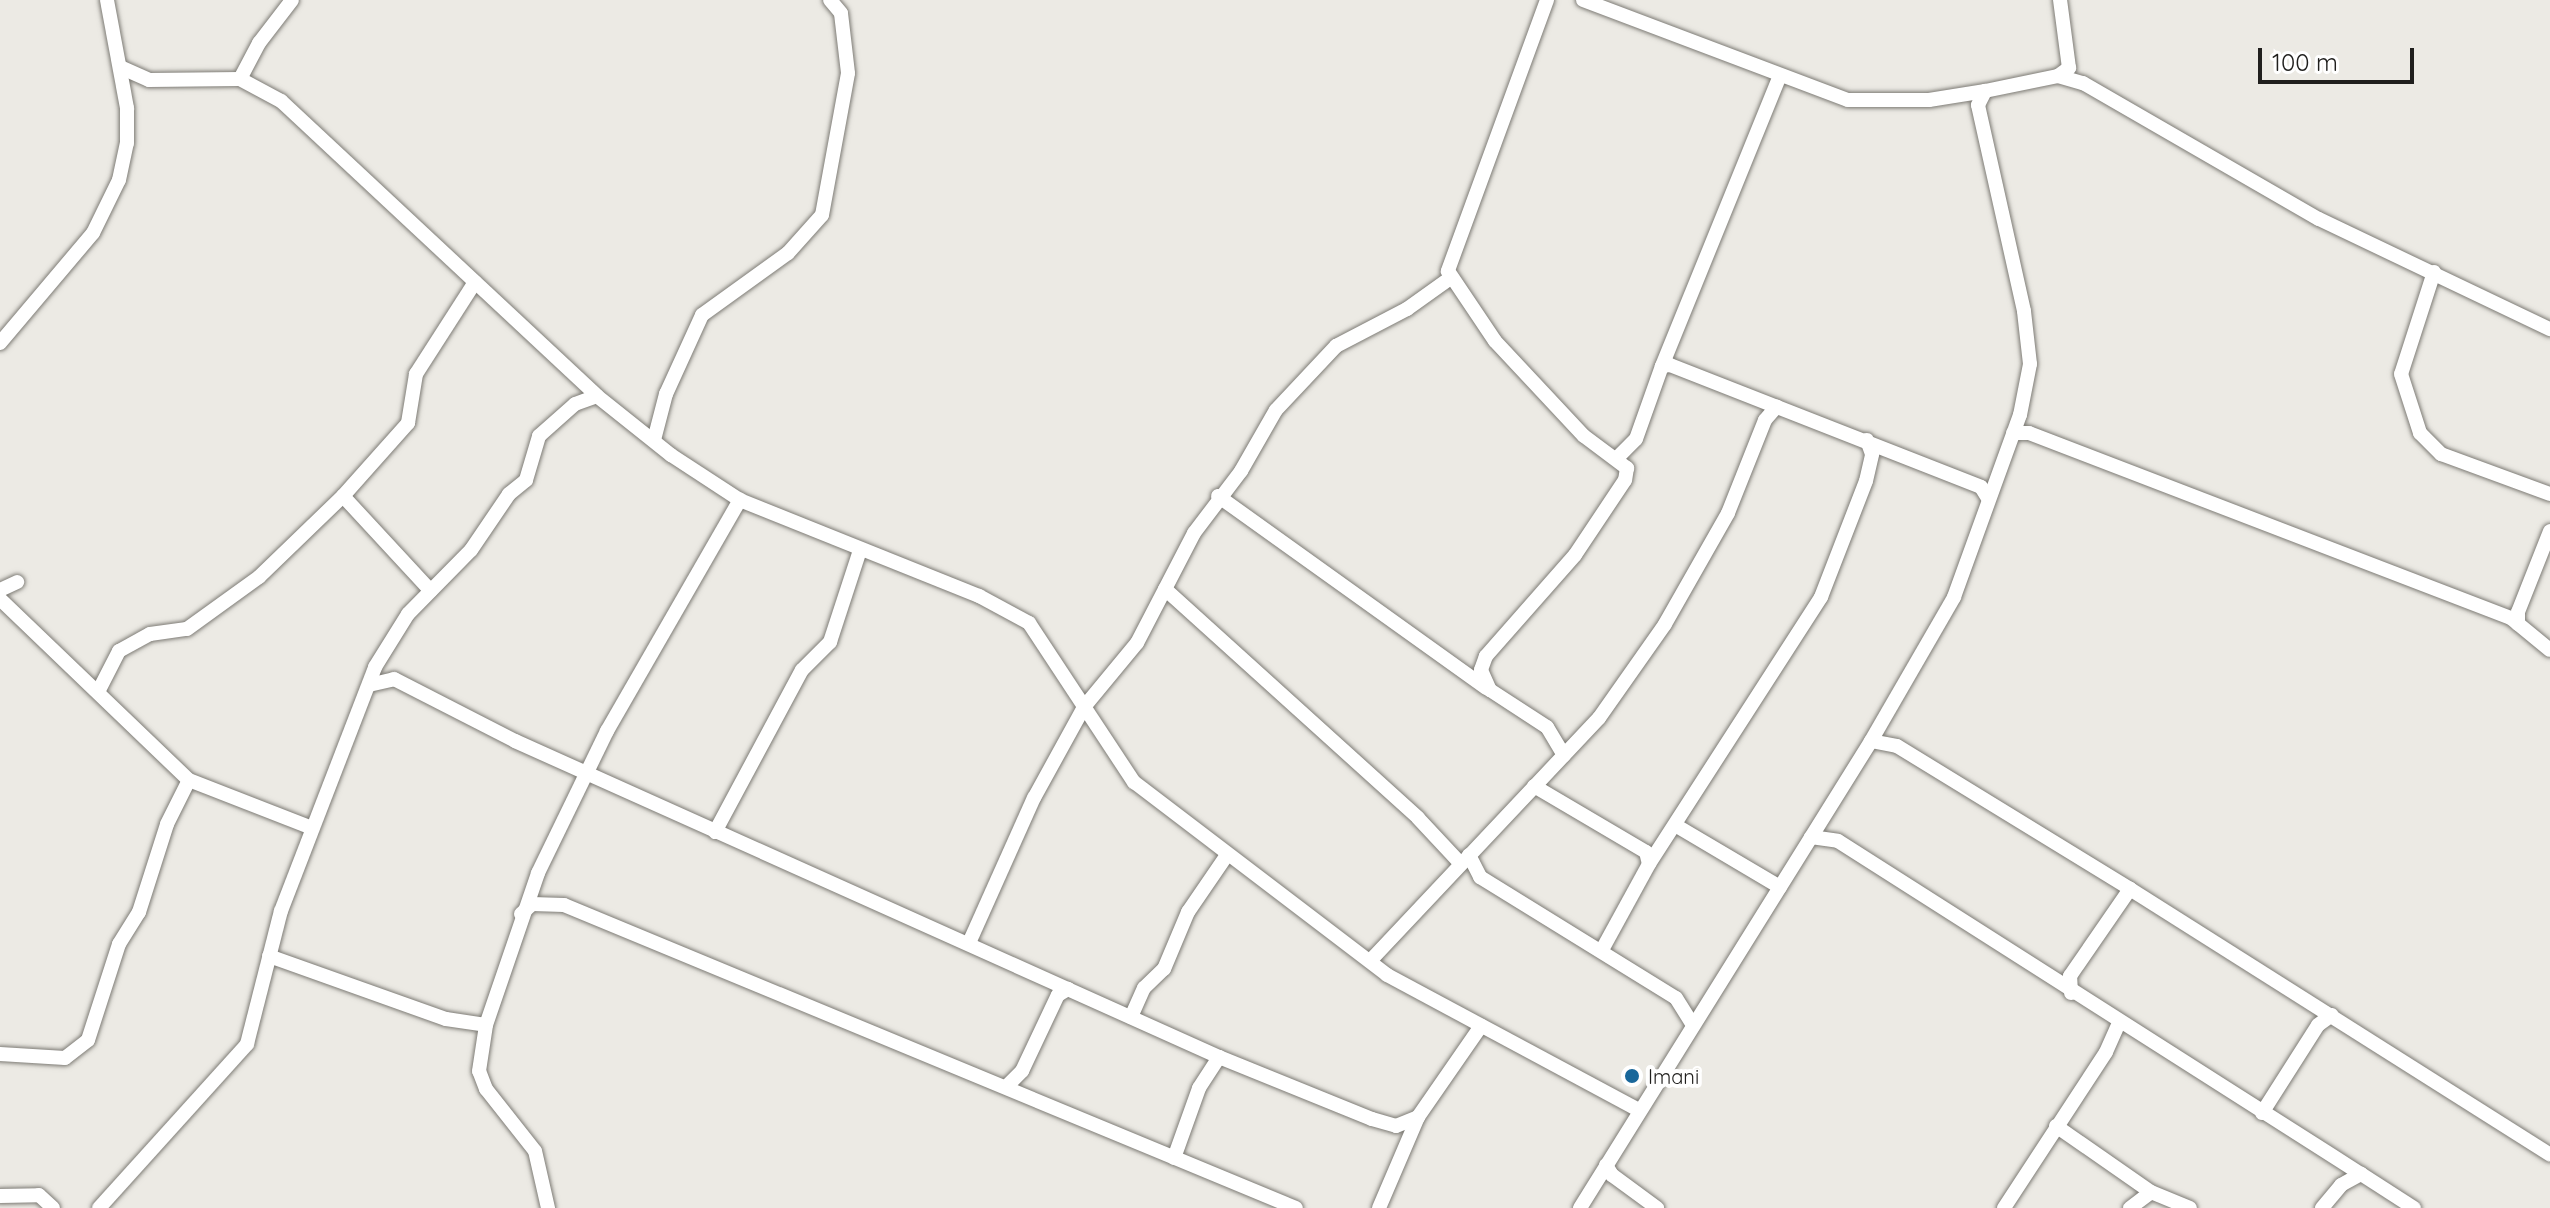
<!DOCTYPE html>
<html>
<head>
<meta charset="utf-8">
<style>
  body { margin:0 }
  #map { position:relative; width:2550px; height:1208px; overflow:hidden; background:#eceae4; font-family:Quicksand,sans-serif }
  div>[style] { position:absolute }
  .roads { filter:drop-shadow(0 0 2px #7d7b75) drop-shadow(0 0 2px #7d7b75) }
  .minor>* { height:14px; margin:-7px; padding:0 7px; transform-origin:7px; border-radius:7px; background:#fff }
  .dots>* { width:22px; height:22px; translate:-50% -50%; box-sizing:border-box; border:4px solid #fff; border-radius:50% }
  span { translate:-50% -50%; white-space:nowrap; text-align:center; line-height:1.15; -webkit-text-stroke:8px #fff; paint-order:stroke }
  .poi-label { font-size:20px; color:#201f1d }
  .left { translate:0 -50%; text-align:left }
  .scale { position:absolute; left:2258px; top:48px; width:156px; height:36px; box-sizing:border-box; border:4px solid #201f1d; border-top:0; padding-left:10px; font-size:24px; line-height:28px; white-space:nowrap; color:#201f1d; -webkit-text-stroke:6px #fff; paint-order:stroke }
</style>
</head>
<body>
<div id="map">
  <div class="roads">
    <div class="minor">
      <div style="left:1547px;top:0;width:289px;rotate:110.1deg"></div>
      <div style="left:1448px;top:271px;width:84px;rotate:56.1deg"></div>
      <div style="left:1495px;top:341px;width:130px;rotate:46.9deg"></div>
      <div style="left:1584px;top:436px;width:54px;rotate:36.7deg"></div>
      <div style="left:1627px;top:468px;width:12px;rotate:99deg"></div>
      <div style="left:1625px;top:480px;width:90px;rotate:123.7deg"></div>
      <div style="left:1575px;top:555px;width:135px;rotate:131.4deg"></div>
      <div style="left:1486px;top:656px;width:15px;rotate:110deg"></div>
      <div style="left:1481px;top:670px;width:22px;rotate:66deg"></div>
      <div style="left:1490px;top:690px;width:68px;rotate:33deg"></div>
      <div style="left:1547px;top:727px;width:33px;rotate:59deg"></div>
      <div style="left:1583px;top:0;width:283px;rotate:20.7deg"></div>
      <div style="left:1848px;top:100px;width:81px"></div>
      <div style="left:1929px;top:100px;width:57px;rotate:-9.1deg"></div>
      <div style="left:120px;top:67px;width:32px;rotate:24deg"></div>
      <div style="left:149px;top:80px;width:91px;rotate:-0.6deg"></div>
      <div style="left:240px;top:79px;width:47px;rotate:28.2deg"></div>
      <div style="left:281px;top:101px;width:432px;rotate:43deg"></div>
      <div style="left:597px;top:396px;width:95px;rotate:38.6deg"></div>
      <div style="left:671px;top:455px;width:82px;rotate:33.1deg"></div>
      <div style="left:740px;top:500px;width:258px;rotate:21.9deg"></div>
      <div style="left:979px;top:596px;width:57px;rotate:28.4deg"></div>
      <div style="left:1029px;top:623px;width:191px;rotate:56.6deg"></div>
      <div style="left:1134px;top:782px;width:318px;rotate:37.3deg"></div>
      <div style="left:1387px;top:975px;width:286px;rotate:28.2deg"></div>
      <div style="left:2058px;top:76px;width:26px;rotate:16deg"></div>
      <div style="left:2083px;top:83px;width:272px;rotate:30deg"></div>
      <div style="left:2319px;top:219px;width:256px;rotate:25.5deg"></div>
      <div style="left:240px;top:79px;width:41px;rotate:-62.2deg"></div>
      <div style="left:259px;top:43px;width:54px;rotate:-52.5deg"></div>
      <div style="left:2434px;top:272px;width:107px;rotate:107.9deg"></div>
      <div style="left:2401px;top:374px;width:62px;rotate:72.1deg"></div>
      <div style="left:2420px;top:433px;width:30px;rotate:45deg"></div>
      <div style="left:2441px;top:454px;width:116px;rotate:20.2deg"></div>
      <div style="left:0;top:343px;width:144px;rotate:-49.8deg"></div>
      <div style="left:93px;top:233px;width:59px;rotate:-63.9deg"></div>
      <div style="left:119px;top:180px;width:38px;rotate:-78deg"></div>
      <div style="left:127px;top:143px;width:35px;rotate:-90deg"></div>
      <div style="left:127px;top:108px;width:110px;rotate:-100.5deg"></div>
      <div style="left:1662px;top:366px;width:313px;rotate:-67.9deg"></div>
      <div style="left:2013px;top:433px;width:16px"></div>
      <div style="left:2029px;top:433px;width:516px;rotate:21deg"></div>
      <div style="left:2511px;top:618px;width:50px;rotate:39.4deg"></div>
      <div style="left:654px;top:440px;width:48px;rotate:-75.4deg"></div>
      <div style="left:666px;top:394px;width:87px;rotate:-65.5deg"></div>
      <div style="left:702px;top:315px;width:106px;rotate:-35.8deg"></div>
      <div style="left:788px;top:253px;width:51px;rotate:-48.2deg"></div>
      <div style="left:822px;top:215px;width:144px;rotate:-79.6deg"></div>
      <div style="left:848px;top:73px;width:60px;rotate:-96.7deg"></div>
      <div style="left:841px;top:13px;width:17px;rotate:-130deg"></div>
      <div style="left:1618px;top:457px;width:25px;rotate:-45deg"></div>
      <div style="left:1636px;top:439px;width:77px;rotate:-70.4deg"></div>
      <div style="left:1662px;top:366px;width:8px;rotate:-7deg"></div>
      <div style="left:1670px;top:365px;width:334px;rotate:21.4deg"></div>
      <div style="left:1981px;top:487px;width:13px;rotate:58deg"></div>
      <div style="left:343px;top:496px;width:129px;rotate:47.2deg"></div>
      <div style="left:1218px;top:496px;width:330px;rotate:35.6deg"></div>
      <div style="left:1165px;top:589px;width:341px;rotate:42.1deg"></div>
      <div style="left:1418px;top:818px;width:62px;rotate:47deg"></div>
      <div style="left:0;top:590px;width:19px;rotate:-25deg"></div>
      <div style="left:0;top:599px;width:262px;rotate:43.8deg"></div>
      <div style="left:189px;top:780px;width:132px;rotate:21.3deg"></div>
      <div style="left:2518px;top:624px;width:12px;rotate:-90deg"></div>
      <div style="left:2518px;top:612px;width:87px;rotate:-68.4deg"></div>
      <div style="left:369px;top:685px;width:26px;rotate:-13deg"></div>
      <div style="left:394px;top:679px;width:136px;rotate:27.1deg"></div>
      <div style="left:515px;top:741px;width:772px;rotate:24.17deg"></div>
      <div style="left:1219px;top:1057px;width:165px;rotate:22.1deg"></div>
      <div style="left:1372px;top:1119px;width:25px;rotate:16deg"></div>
      <div style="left:1396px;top:1126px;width:24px;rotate:-22deg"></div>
      <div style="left:99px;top:690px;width:44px;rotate:-62.9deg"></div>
      <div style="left:119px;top:651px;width:35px;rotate:-29deg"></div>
      <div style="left:150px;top:634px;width:37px;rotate:-8deg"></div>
      <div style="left:187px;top:629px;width:89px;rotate:-35.8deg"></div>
      <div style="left:259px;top:577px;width:117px;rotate:-44deg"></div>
      <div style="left:343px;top:496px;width:98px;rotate:-48.3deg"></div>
      <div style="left:408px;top:423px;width:50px;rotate:-80.7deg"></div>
      <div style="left:416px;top:374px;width:109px;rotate:-57.3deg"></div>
      <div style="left:1871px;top:741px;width:26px;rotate:11deg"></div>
      <div style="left:1897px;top:746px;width:273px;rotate:31.5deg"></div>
      <div style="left:2130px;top:889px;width:497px;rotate:32.3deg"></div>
      <div style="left:1534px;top:786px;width:130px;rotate:30.5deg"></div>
      <div style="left:1646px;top:852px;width:12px;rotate:76deg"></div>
      <div style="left:1649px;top:864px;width:96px;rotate:118.7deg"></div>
      <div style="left:1675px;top:825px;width:122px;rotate:30.6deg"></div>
      <div style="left:715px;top:832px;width:184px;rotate:-61.8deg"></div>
      <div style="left:802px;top:670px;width:40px;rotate:-45deg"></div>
      <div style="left:830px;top:642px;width:97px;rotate:-71.9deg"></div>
      <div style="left:1811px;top:837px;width:27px;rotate:8deg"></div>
      <div style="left:1838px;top:841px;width:620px;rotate:32.49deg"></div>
      <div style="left:1469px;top:855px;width:25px;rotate:63deg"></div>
      <div style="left:1480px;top:877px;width:230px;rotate:31.7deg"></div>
      <div style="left:1676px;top:998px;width:31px;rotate:58deg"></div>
      <div style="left:1649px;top:864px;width:318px;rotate:-57.2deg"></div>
      <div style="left:1821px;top:597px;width:124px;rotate:-68.8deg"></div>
      <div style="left:1866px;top:481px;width:28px;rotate:-77deg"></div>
      <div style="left:1872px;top:454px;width:15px;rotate:-110deg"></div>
      <div style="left:521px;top:914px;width:15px;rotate:-42deg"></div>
      <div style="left:532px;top:904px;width:32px;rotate:2deg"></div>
      <div style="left:564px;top:905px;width:792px;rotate:22.49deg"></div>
      <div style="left:969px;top:943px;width:159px;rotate:-65.9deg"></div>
      <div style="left:1034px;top:798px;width:104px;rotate:-61.2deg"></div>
      <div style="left:1084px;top:707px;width:83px;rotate:-50.4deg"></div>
      <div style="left:1137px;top:643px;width:124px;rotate:-62.6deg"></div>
      <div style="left:1194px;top:533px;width:78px;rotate:-52.8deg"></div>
      <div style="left:1241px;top:471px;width:70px;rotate:-60.2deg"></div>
      <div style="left:1276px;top:410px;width:88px;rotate:-46.8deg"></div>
      <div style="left:1336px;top:346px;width:80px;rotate:-27.5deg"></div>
      <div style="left:1407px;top:309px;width:52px;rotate:-35.5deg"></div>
      <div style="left:269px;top:956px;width:188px;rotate:19.6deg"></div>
      <div style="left:446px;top:1019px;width:40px;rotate:8.5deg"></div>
      <div style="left:1370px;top:961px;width:334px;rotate:-46.7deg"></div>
      <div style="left:1599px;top:718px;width:115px;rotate:-54.9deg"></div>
      <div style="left:1665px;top:624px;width:128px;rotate:-60.4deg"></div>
      <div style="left:1728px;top:513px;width:100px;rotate:-68.3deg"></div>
      <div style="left:1765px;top:420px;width:18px;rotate:-49deg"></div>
      <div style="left:2071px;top:993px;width:17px;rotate:-93deg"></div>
      <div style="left:2070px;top:976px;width:106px;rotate:-55.4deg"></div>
      <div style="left:1131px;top:1017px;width:32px;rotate:-66deg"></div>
      <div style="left:1144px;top:988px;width:28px;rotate:-44deg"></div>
      <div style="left:1164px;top:969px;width:62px;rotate:-67.2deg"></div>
      <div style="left:1188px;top:912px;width:69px;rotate:-55.6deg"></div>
      <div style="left:0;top:1054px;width:65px;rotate:3.5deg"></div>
      <div style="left:65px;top:1058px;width:29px;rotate:-38deg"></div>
      <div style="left:88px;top:1040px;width:101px;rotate:-72.1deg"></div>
      <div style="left:119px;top:944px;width:38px;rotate:-58deg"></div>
      <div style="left:139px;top:912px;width:92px;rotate:-72.3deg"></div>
      <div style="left:167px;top:824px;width:49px;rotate:-63.4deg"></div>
      <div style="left:1006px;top:1087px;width:23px;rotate:-45deg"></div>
      <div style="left:1022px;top:1071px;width:84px;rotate:-64.7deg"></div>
      <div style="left:1058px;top:995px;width:12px;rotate:-31deg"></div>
      <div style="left:2262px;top:1113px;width:104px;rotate:-57.5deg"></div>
      <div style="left:2318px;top:1025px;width:17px;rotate:-36deg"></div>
      <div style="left:2056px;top:1126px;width:116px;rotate:34.8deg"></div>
      <div style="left:1174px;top:1158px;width:74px;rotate:-70.3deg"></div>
      <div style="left:1199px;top:1088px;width:37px;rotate:-57deg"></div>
      <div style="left:1606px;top:1165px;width:12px;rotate:59deg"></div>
      <div style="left:1612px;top:1175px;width:56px;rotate:36.3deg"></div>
      <div style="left:0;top:1196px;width:39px;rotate:-1deg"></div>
      <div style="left:39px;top:1195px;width:19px;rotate:43deg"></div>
      <div style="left:99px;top:1208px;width:221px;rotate:-47.9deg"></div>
      <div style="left:247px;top:1044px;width:137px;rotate:-75.7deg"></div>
      <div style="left:281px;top:911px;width:261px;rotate:-68.9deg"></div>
      <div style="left:375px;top:667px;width:62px;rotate:-58.1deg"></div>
      <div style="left:408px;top:614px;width:90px;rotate:-45.5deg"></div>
      <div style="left:471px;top:550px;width:68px;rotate:-55.8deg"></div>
      <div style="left:509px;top:494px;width:22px;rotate:-39deg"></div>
      <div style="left:526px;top:480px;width:46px;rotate:-73.5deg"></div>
      <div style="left:539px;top:436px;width:48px;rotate:-41.6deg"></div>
      <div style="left:575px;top:404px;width:23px;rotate:-20deg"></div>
      <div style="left:548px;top:1208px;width:58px;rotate:-102.8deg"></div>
      <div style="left:535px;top:1151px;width:79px;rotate:-128.3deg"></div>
      <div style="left:486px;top:1089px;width:19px;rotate:-111deg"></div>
      <div style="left:479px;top:1071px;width:47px;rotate:-81.3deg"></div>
      <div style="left:486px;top:1025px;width:161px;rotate:-71.1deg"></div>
      <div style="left:538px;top:873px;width:158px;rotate:-64.1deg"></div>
      <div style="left:607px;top:731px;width:267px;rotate:-60.1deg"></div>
      <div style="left:1379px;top:1208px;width:99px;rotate:-66.8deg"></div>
      <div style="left:1418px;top:1117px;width:111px;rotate:-55.3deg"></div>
      <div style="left:1580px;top:1208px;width:550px;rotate:-58.07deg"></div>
      <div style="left:1871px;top:741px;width:166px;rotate:-60deg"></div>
      <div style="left:1954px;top:597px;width:194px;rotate:-70.1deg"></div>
      <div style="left:2020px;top:415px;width:52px;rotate:-78.9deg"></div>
      <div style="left:2030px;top:364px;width:53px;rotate:-96.5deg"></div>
      <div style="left:2024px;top:311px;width:211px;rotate:-102.6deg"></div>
      <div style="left:1978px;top:105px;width:16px;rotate:-63deg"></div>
      <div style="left:1985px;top:91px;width:75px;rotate:-11.6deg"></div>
      <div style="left:2058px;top:76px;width:14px;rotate:-36deg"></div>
      <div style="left:2069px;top:68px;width:69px;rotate:-97.5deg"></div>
      <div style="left:2004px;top:1208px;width:186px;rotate:-56.8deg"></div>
      <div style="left:2106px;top:1052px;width:32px;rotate:-66deg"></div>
      <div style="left:2130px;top:1208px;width:26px;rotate:-37deg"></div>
      <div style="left:2151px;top:1192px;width:42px;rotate:22.3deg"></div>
      <div style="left:2322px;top:1208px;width:30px;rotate:-50deg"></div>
      <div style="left:2341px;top:1185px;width:23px;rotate:-29deg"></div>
      <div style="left:2361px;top:1174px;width:63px;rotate:32.7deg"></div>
    </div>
  </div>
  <div class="dots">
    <div style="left:1632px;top:1076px;background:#19679a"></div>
  </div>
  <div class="poi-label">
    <span class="left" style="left:1648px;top:1076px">Imani</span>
  </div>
  <div class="scale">100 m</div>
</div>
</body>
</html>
